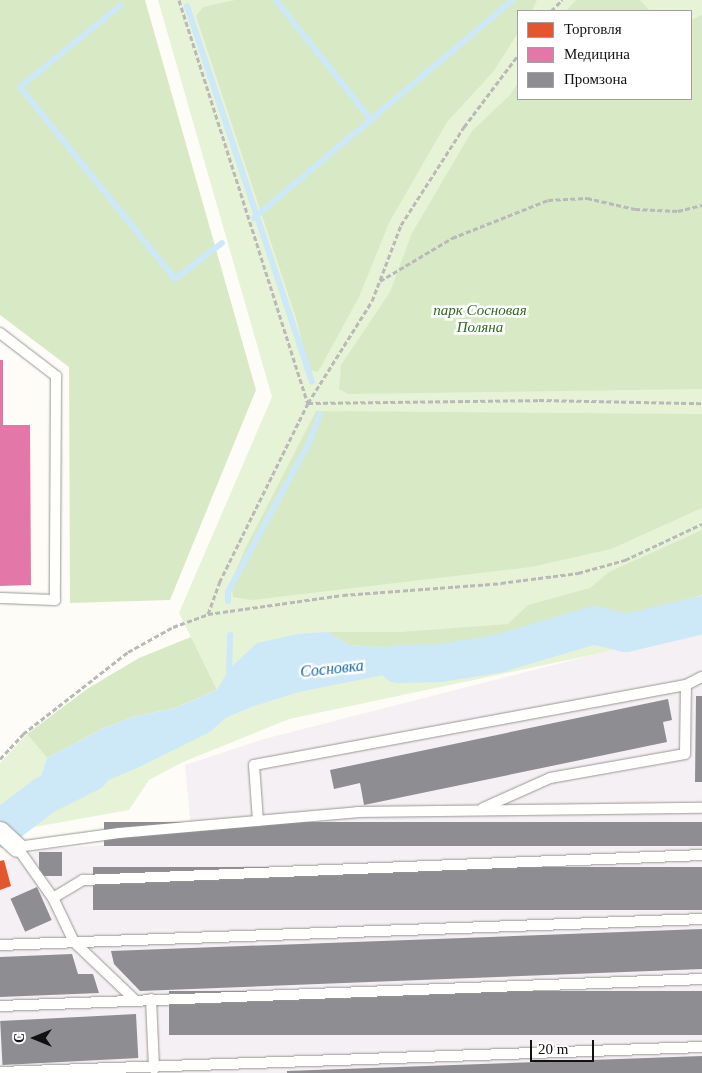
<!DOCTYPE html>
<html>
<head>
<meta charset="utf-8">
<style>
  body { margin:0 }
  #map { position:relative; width:702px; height:1073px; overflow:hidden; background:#fdfcf7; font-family:Georgia,serif }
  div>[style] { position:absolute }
  .industrial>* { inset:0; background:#f5f0f3 }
  .green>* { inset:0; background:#e7f3d7 }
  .forest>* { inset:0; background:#d8eac5 }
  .water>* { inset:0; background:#cde8f7 }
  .shops>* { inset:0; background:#e4572e }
  .health>* { inset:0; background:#e377a8 }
  .industry>* { inset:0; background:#8d8d92; transform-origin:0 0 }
  .stream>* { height:6px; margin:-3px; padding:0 3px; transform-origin:3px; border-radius:3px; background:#cde8f7 }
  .river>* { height:38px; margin:-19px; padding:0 19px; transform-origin:19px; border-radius:19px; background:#cde8f7 }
  .path>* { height:3px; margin-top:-1.5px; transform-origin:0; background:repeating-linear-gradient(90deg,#b9b9b8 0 5px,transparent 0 7.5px) }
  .roads { filter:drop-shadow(0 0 1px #979795) drop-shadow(0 0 1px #979795) }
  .lane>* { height:10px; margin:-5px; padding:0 5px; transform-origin:5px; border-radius:5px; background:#fffffe }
  .street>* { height:19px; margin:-9.5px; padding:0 9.5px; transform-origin:9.5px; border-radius:9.5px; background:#fffffe }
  span { translate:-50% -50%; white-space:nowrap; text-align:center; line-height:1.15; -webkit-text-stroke:5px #fff; paint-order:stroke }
  .park-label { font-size:15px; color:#2f6b1f; font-style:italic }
  .water-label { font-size:16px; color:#1768a6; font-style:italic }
  .legend { position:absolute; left:517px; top:10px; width:175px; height:90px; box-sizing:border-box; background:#fff; border:1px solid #a0a0a0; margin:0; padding:6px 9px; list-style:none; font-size:15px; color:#111 }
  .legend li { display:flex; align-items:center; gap:10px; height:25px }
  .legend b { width:25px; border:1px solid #a0a0a0 }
  .north { position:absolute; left:10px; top:1013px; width:50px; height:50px; -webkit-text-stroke:4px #fff; paint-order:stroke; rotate:270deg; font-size:14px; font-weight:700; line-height:20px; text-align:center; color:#111 }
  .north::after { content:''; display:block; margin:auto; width:18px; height:22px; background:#111; clip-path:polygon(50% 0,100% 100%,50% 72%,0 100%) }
  .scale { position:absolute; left:530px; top:1040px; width:64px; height:22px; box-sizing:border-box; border:2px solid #111; border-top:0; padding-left:6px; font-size:15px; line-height:18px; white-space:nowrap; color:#111; -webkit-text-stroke:4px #fff; paint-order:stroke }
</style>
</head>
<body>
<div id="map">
  <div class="industrial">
    <div style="clip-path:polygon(702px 627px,702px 1073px,0 1073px,0 861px,48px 849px,192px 839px,185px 765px,264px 739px)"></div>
  </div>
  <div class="green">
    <div style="clip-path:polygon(evenodd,158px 0,702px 0,702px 627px,596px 654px,289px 719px,183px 762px,149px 780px,129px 810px,29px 828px,17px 826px,0 807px,0 763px,27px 734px,47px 758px,39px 782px,210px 732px,226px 718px,254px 706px,217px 690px,179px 613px,272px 397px,158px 0,518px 11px,691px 11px,691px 99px,518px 99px,518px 11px)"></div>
  </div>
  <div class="forest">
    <div style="clip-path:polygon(0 0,145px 0,256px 390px,170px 600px,70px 603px,69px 367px,0 315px)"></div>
    <div style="clip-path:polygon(235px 0,537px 0,532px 11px,518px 11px,518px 33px,493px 72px,447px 122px,389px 223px,359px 297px,318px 372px,309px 370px,296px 318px,196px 16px,203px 7px)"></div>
    <div style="clip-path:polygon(576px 0,640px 0,650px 11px,566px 11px)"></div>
    <div style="clip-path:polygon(702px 15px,702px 389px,348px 394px,339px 389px,341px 365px,390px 292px,412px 233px,472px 131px,510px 95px,518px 83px,518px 99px,691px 99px,691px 20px)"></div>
    <div style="clip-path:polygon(316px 411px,702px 414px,702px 508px,611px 549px,531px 567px,251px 600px,233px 597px,231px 582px,245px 549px)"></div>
    <div style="clip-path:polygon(702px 530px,702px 595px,448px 662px,417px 650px,349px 645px,328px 632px,401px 632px,508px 624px,528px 605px,590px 588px,609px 572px)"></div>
    <div style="clip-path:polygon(191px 637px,217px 690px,175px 708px,133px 717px,102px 729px,47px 758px,27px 734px,87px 689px,139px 658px)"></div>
  </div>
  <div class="water">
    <div style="clip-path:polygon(328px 632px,349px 645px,417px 650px,448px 662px,299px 692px,254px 706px,226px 718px,210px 732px,137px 768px,68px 797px,45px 795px,39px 782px,47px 758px,102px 729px,133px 717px,175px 708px,217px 690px,229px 669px,257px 643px,298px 634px)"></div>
  </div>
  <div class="shops">
    <div style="clip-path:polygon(4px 860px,11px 886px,0 890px,0 861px)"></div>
  </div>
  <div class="health">
    <div style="clip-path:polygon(0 360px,3px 360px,3px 425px,30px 425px,31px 585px,0 586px)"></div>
  </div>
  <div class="industry">
    <div style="clip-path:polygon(696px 696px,702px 696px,702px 782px,695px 782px)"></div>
    <div style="clip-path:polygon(668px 699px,672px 720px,663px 722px,667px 742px,364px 805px,360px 783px,334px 789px,330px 770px)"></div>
    <div style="left:702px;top:822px;width:24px;height:598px;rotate:90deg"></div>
    <div style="left:39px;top:852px;width:23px;height:24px"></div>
    <div style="left:702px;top:867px;width:43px;height:609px;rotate:90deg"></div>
    <div style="left:37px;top:887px;width:36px;height:29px;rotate:66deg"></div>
    <div style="clip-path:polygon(702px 929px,702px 969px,140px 991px,114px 964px,111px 951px)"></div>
    <div style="clip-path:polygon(72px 954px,78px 974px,93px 974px,99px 993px,0 997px,0 957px)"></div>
    <div style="left:702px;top:991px;width:44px;height:533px;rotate:90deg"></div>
    <div style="left:136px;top:1014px;width:44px;height:136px;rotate:87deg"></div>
    <div style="clip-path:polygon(702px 1056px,702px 1073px,287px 1073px,287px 1071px)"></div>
  </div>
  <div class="stream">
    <div style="left:276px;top:0;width:153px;rotate:51.6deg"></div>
    <div style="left:121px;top:5px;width:130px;rotate:140.9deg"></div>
    <div style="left:20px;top:87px;width:247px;rotate:51.1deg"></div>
    <div style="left:175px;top:279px;width:59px;rotate:-37.5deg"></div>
    <div style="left:187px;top:6px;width:396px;rotate:71.6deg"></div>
    <div style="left:254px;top:218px;width:339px;rotate:-40.1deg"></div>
    <div style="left:228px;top:601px;width:9px;rotate:-90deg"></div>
    <div style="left:228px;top:592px;width:172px;rotate:-61.5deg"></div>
    <div style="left:310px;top:441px;width:29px;rotate:-70deg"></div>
    <div style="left:229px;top:669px;width:34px;rotate:-88deg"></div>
  </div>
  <div class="river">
    <div style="left:398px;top:664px;width:42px;rotate:-1.4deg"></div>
    <div style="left:440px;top:663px;width:58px;rotate:-9deg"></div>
    <div style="left:497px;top:654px;width:101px;rotate:-16.6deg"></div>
    <div style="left:594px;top:625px;width:33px;rotate:14deg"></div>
    <div style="left:626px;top:633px;width:78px;rotate:-13.3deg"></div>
    <div style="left:0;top:829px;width:56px;rotate:-37.1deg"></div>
    <div style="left:45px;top:795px;width:51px;rotate:-26.6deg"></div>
  </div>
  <div class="path">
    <div style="left:179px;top:0;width:423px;rotate:72.3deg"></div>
    <div style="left:308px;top:403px;width:199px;rotate:116.3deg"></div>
    <div style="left:220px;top:581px;width:35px;rotate:110deg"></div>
    <div style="left:551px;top:11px;width:16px;rotate:-45deg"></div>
    <div style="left:380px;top:281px;width:84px;rotate:-30.8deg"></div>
    <div style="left:452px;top:238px;width:103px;rotate:-21.6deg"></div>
    <div style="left:548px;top:200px;width:39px;rotate:-3deg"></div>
    <div style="left:587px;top:198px;width:49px;rotate:12.9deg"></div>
    <div style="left:635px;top:209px;width:43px;rotate:2.7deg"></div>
    <div style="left:678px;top:211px;width:25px;rotate:-14deg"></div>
    <div style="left:308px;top:403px;width:120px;rotate:-57.9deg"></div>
    <div style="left:372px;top:301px;width:81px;rotate:-69.1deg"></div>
    <div style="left:401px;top:225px;width:117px;rotate:-57.3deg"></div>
    <div style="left:464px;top:127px;width:90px;rotate:-53.1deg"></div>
    <div style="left:308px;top:403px;width:231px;rotate:-0.7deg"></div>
    <div style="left:539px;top:400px;width:163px;rotate:1.1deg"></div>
    <div style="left:0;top:759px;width:34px;rotate:-47deg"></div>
    <div style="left:23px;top:734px;width:133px;rotate:-38deg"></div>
    <div style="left:128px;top:652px;width:51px;rotate:-29.1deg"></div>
    <div style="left:173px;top:627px;width:37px;rotate:-20deg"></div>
    <div style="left:208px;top:614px;width:136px;rotate:-8deg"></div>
    <div style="left:343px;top:595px;width:158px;rotate:-4.3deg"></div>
    <div style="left:501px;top:583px;width:78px;rotate:-7.4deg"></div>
    <div style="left:578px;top:573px;width:49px;rotate:-15.5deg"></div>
    <div style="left:625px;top:560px;width:85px;rotate:-25.1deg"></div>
  </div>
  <div class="roads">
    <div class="lane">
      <div style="left:0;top:333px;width:71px;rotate:37.5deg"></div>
      <div style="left:56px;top:376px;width:224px;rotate:90.3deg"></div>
      <div style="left:55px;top:600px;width:55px;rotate:-177.9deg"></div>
      <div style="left:483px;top:808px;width:73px;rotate:-24.1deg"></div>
      <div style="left:550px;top:778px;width:137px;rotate:-10.1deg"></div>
      <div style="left:685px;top:754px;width:69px;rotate:-89.2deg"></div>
      <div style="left:258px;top:821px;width:56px;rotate:-94.1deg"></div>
      <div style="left:254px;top:765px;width:439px;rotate:-10.5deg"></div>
      <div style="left:686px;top:685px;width:18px;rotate:-27deg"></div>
      <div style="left:53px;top:898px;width:35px;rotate:-31deg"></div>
      <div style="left:83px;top:880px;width:620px;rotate:-2.31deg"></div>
      <div style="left:0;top:945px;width:702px;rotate:-2.12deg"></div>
      <div style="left:151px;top:999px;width:70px;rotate:87.5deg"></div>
      <div style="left:135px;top:1000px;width:84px;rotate:-136.4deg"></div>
      <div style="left:74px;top:942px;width:49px;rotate:-115.5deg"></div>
      <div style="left:53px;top:898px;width:62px;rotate:-125.2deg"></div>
      <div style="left:17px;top:847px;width:103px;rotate:-7.8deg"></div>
      <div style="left:119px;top:833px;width:239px;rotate:-5deg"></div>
      <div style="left:357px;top:812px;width:345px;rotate:-0.7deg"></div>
      <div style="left:0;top:1006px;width:703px;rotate:-2.2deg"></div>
      <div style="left:0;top:1072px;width:702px;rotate:-2.04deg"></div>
    </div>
    <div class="street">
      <div style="left:0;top:831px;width:23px;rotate:43deg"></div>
    </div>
  </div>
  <div class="park-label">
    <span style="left:480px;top:319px">парк Сосновая<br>Поляна</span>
  </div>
  <div class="water-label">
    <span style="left:332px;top:669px;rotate:-6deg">Сосновка</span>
  </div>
  <ul class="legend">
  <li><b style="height:14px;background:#e4572e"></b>Торговля</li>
  <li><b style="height:14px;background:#e377a8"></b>Медицина</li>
  <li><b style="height:14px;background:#8d8d92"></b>Промзона</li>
  </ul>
  <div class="north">С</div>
  <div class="scale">20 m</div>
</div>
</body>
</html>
